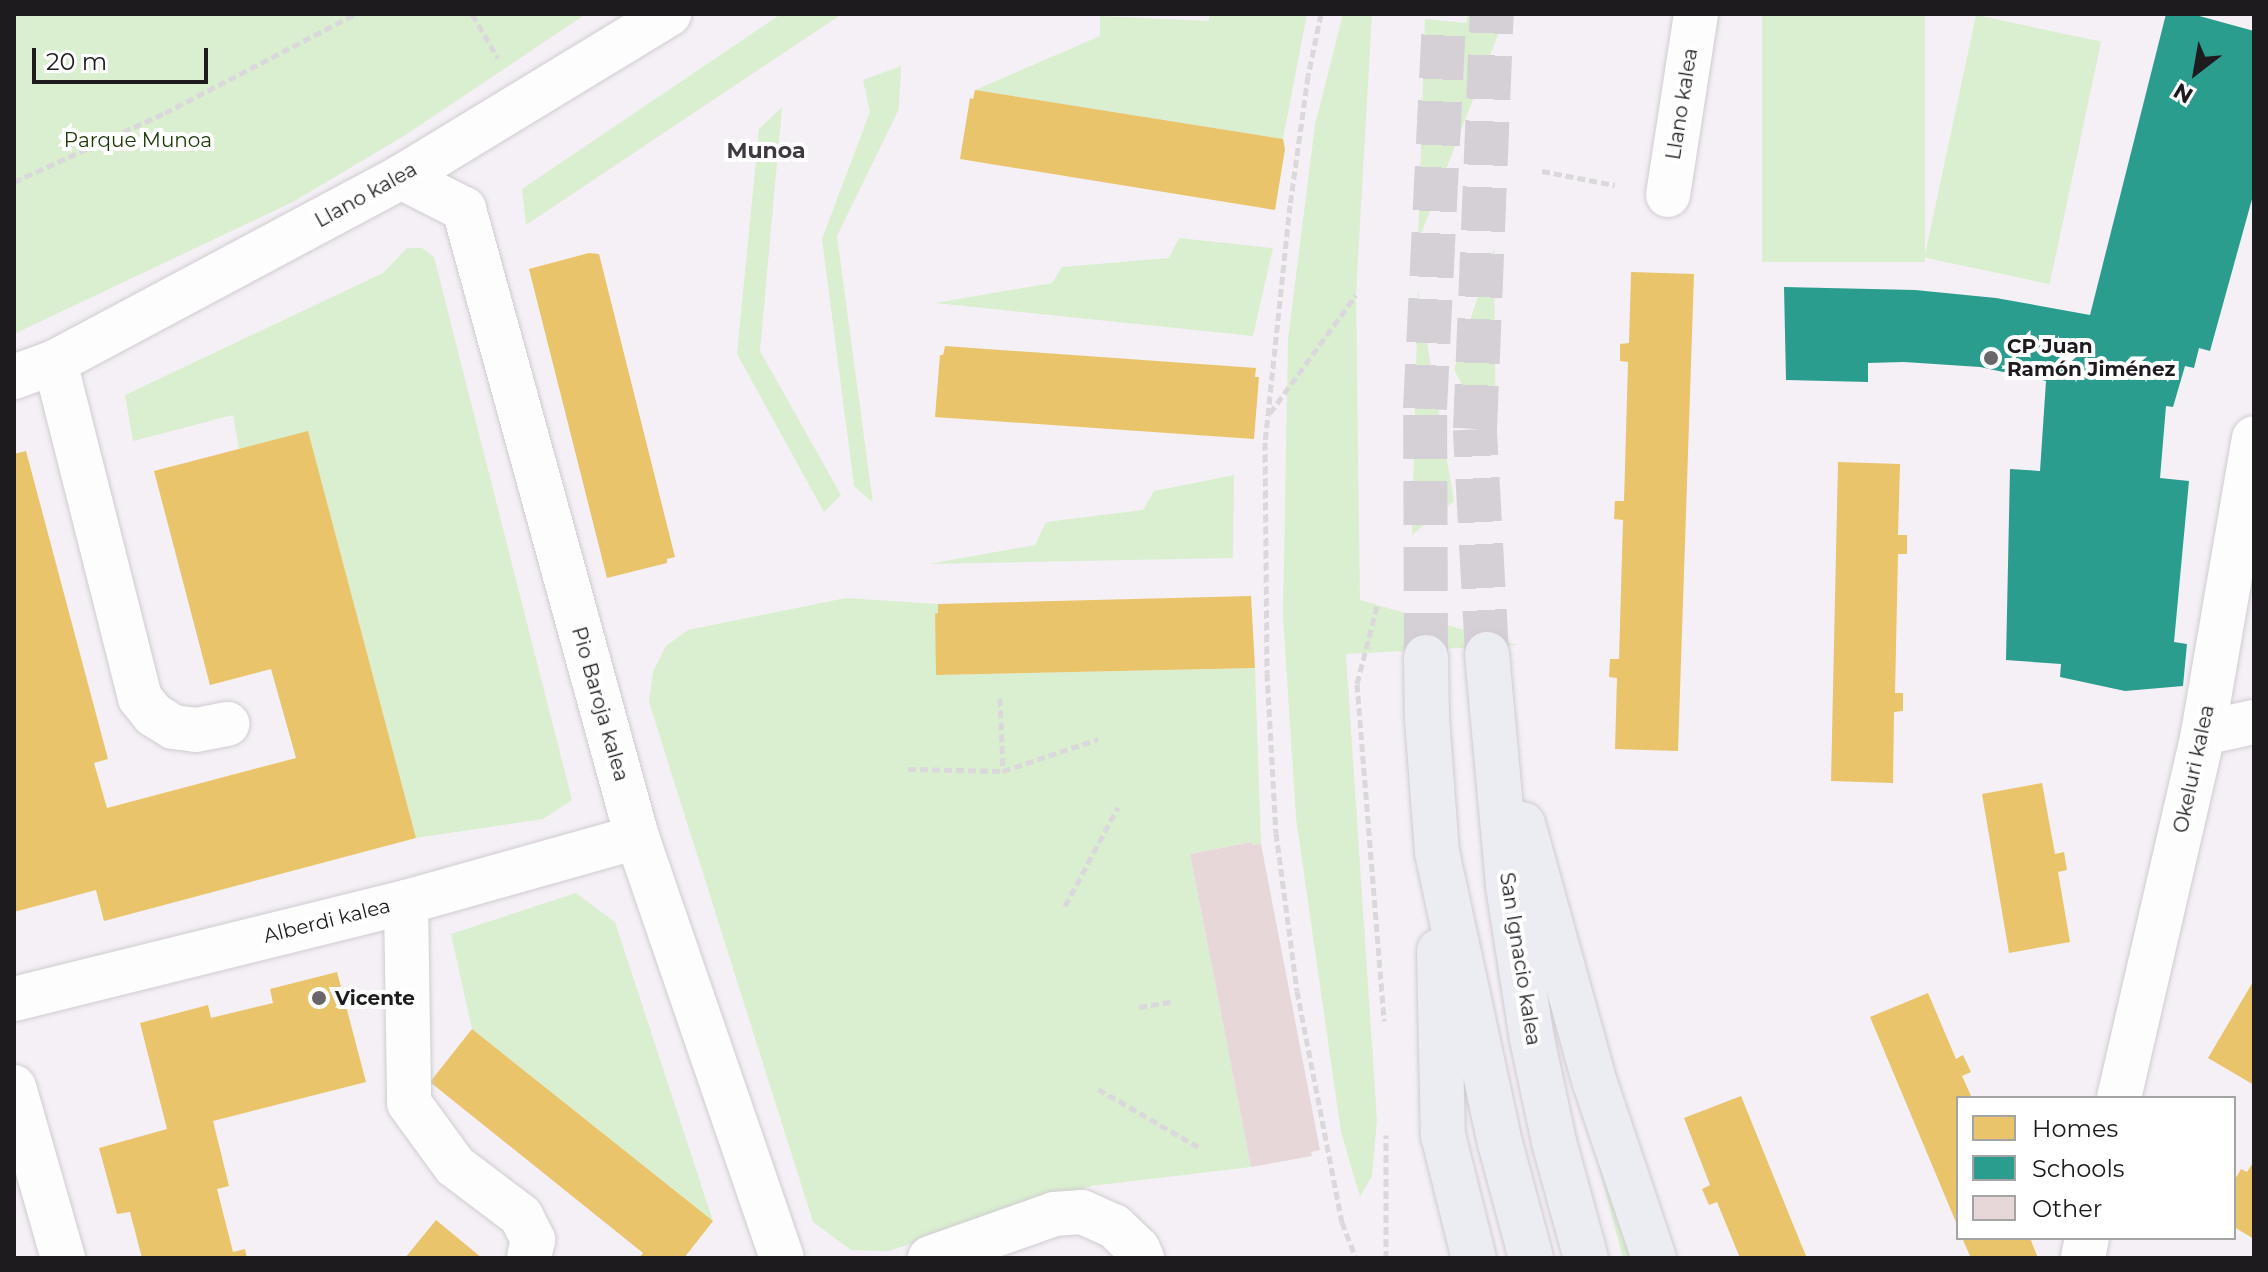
<!DOCTYPE html>
<html>
<head>
<meta charset="utf-8">
<style>
  body { margin:0 }
  #map { position:relative; width:2268px; height:1272px; overflow:hidden; background:#f5f0f6; font-family:Montserrat,sans-serif }
  div>[style] { position:absolute }
  .green>* { inset:0; background:#daefd0; transform-origin:0 0 }
  .homes>* { inset:0; background:#e9c46a }
  .schools>* { inset:0; background:#2a9d8f }
  .building>* { inset:0; background:#e7d7d9 }
  .primary-tunnel>* { height:44px; margin-top:-22px; transform-origin:0; background:repeating-linear-gradient(90deg,#d5d0d6 0 44px,transparent 0 66px) }
  .path>* { height:5px; margin-top:-2.5px; transform-origin:0; background:repeating-linear-gradient(90deg,#dad8db 0 8px,transparent 0 12px) }
  .roads { filter:drop-shadow(0 0 2px #cfccd0) drop-shadow(0 0 2px #cfccd0) }
  .street>* { height:44px; margin:-22px; padding:0 22px; transform-origin:22px; border-radius:22px; background:#fefdfe }
  .primary>* { height:44px; margin:-22px; padding:0 22px; transform-origin:22px; border-radius:22px; background:#ececf3 }
  .dots>* { width:22px; height:22px; translate:-50% -50%; box-sizing:border-box; border:4px solid #fff; border-radius:50% }
  span { translate:-50% -50%; white-space:nowrap; text-align:center; line-height:1.15; -webkit-text-stroke:8px #fff; paint-order:stroke }
  .street-label { font-size:20px; color:#1e1b1f }
  .park-label { font-size:20px; color:#1b3a07 }
  .poi-label { font-size:20px; color:#1e1b1f; font-weight:700 }
  .left { translate:0 -50%; text-align:left }
  .neighbourhood-label { font-size:22px; color:#403942; font-weight:700 }
  .frame { position:absolute; inset:0; border:16px solid #1e1b1f; pointer-events:none }
  .legend { position:absolute; left:1956px; top:1096px; width:280px; height:144px; box-sizing:border-box; background:#fff; border:2px solid #a5a4a5; margin:0; padding:10px 14px; list-style:none; font-size:24px; color:#1e1b1f }
  .legend li { display:flex; align-items:center; gap:16px; height:40px }
  .legend b { width:40px; border:2px solid #a5a4a5 }
  .north { position:absolute; left:2156px; top:32px; width:80px; height:80px; -webkit-text-stroke:6px #fff; paint-order:stroke; rotate:211deg; font-size:22px; font-weight:700; line-height:32px; text-align:center; color:#1e1b1f }
  .north::after { content:''; display:block; margin:auto; width:28px; height:36px; background:#1e1b1f; clip-path:polygon(50% 0,100% 100%,50% 72%,0 100%) }
  .scale { position:absolute; left:32px; top:48px; width:176px; height:36px; box-sizing:border-box; border:4px solid #1e1b1f; border-top:0; padding-left:10px; font-size:24px; line-height:28px; white-space:nowrap; color:#1e1b1f; -webkit-text-stroke:6px #fff; paint-order:stroke }
</style>
</head>
<body>
<div id="map">
  <div class="green">
    <div style="clip-path:polygon(14px 14px,586px 14px,407px 134px,293px 202px,14px 334px)"></div>
    <div style="clip-path:polygon(781px 14px,842px 14px,526px 225px,522px 189px)"></div>
    <div style="clip-path:polygon(1209px 14px,1307px 14px,1283px 139px,975px 90px,1100px 36px,1100px 16px,1209px 21px)"></div>
    <div style="clip-path:polygon(1343px 14px,1372px 14px,1356px 295px,1360px 600px,1517px 645px,1346px 654px,1377px 1120px,1372px 1176px,1360px 1197px,1341px 1132px,1296px 818px,1283px 616px,1288px 339px,1315px 125px)"></div>
    <div style="clip-path:polygon(1468px 14px,1506px 14px,1418px 242px,1425px 19px,1466px 23px)"></div>
    <div style="left:1762px;top:14px;width:163px;height:248px"></div>
    <div style="left:1976px;top:15px;width:128px;height:248px;rotate:12deg"></div>
    <div style="clip-path:polygon(901px 66px,899px 109px,837px 236px,873px 503px,854px 486px,822px 239px,870px 112px,863px 80px)"></div>
    <div style="clip-path:polygon(782px 107px,760px 351px,841px 495px,824px 512px,737px 354px,759px 129px)"></div>
    <div style="clip-path:polygon(1179px 238px,1273px 248px,1253px 336px,935px 303px,1052px 283px,1062px 267px,1169px 258px)"></div>
    <div style="clip-path:polygon(407px 248px,422px 248px,434px 257px,572px 800px,543px 819px,416px 838px,308px 432px,239px 449px,233px 415px,133px 441px,125px 395px,383px 273px)"></div>
    <div style="clip-path:polygon(1494px 248px,1496px 454px,1454px 369px)"></div>
    <div style="clip-path:polygon(1418px 289px,1454px 501px,1412px 535px)"></div>
    <div style="clip-path:polygon(1234px 475px,1233px 558px,929px 564px,1035px 545px,1046px 522px,1143px 510px,1154px 491px)"></div>
    <div style="clip-path:polygon(846px 598px,938px 604px,938px 613px,935px 614px,937px 675px,1255px 668px,1261px 844px,1252px 845px,1251px 842px,1190px 854px,1251px 1167px,1091px 1186px,888px 1251px,851px 1250px,813px 1222px,649px 702px,653px 672px,666px 646px,688px 630px)"></div>
    <div style="clip-path:polygon(576px 893px,615px 922px,713px 1221px,472px 1029px,451px 934px)"></div>
    <div style="clip-path:polygon(1581px 1100px,1638px 1258px,1623px 1258px)"></div>
  </div>
  <div class="homes">
    <div style="clip-path:polygon(975px 90px,1283px 139px,1285px 149px,1275px 210px,960px 159px,970px 98px,973px 99px)"></div>
    <div style="clip-path:polygon(589px 253px,599px 254px,675px 557px,667px 559px,667px 563px,607px 578px,529px 269px)"></div>
    <div style="clip-path:polygon(1631px 272px,1694px 274px,1678px 751px,1615px 749px,1617px 678px,1609px 677px,1610px 659px,1619px 659px,1623px 520px,1614px 519px,1615px 501px,1624px 501px,1628px 362px,1620px 361px,1620px 344px,1629px 343px)"></div>
    <div style="clip-path:polygon(945px 346px,1256px 368px,1255px 377px,1259px 377px,1254px 439px,935px 417px,940px 355px,943px 355px)"></div>
    <div style="clip-path:polygon(308px 431px,416px 838px,104px 921px,96px 890px,14px 912px,14px 454px,26px 451px,108px 759px,94px 763px,107px 808px,296px 758px,271px 669px,210px 685px,154px 471px)"></div>
    <div style="clip-path:polygon(1838px 462px,1900px 464px,1898px 535px,1907px 535px,1907px 554px,1898px 554px,1895px 693px,1903px 693px,1903px 711px,1894px 712px,1893px 783px,1831px 781px)"></div>
    <div style="clip-path:polygon(1251px 596px,1255px 668px,936px 675px,935px 614px,938px 613px,938px 604px)"></div>
    <div style="clip-path:polygon(2042px 783px,2055px 854px,2064px 852px,2067px 870px,2058px 872px,2070px 942px,2009px 953px,1982px 794px)"></div>
    <div style="clip-path:polygon(337px 972px,366px 1082px,213px 1121px,229px 1186px,217px 1189px,233px 1252px,245px 1249px,247px 1258px,142px 1258px,130px 1212px,117px 1214px,99px 1148px,167px 1129px,140px 1023px,208px 1005px,211px 1018px,273px 1003px,270px 989px)"></div>
    <div style="clip-path:polygon(2254px 980px,2254px 1085px,2208px 1058px)"></div>
    <div style="clip-path:polygon(1928px 993px,1956px 1059px,1963px 1055px,1971px 1072px,1962px 1076px,1972px 1098px,1958px 1098px,1958px 1227px,1870px 1017px)"></div>
    <div style="clip-path:polygon(472px 1029px,713px 1221px,684px 1258px,639px 1258px,643px 1253px,430px 1082px)"></div>
    <div style="clip-path:polygon(1741px 1096px,1801px 1244px,1807px 1258px,1740px 1258px,1717px 1202px,1709px 1205px,1702px 1189px,1710px 1185px,1684px 1118px)"></div>
    <div style="clip-path:polygon(2254px 1161px,2254px 1239px,2234px 1227px,2234px 1181px,2241px 1169px,2247px 1172px)"></div>
    <div style="clip-path:polygon(436px 1220px,482px 1258px,405px 1258px)"></div>
    <div style="clip-path:polygon(1962px 1238px,2030px 1238px,2038px 1258px,1971px 1258px)"></div>
  </div>
  <div class="schools">
    <div style="clip-path:polygon(2166px 14px,2192px 14px,2254px 31px,2254px 192px,2210px 351px,2199px 348px,2194px 368px,2185px 366px,2173px 407px,2166px 406px,2160px 478px,2189px 481px,2174px 642px,2187px 644px,2183px 686px,2125px 691px,2060px 677px,2061px 664px,2006px 660px,2010px 469px,2040px 471px,2046px 381px,1980px 367px,1904px 362px,1868px 363px,1868px 382px,1786px 380px,1784px 287px,1915px 290px,1996px 298px,2090px 315px)"></div>
  </div>
  <div class="building">
    <div style="clip-path:polygon(1252px 842px,1252px 845px,1261px 844px,1320px 1150px,1311px 1152px,1312px 1156px,1251px 1167px,1190px 854px)"></div>
  </div>
  <div class="primary-tunnel">
    <div style="left:1487px;top:654px;width:225px;rotate:-93.1deg"></div>
    <div style="left:1475px;top:429px;width:415px;rotate:-87.7deg"></div>
    <div style="left:1426px;top:657px;width:248px;rotate:-90.2deg"></div>
    <div style="left:1425px;top:409px;width:395px;rotate:-87.2deg"></div>
  </div>
  <div class="path">
    <div style="left:472px;top:14px;width:51px;rotate:59.4deg"></div>
    <div style="left:1321px;top:14px;width:63px;rotate:101.8deg"></div>
    <div style="left:1308px;top:76px;width:130px;rotate:97.9deg"></div>
    <div style="left:1290px;top:205px;width:238px;rotate:96deg"></div>
    <div style="left:1265px;top:442px;width:231px;rotate:89.5deg"></div>
    <div style="left:1267px;top:673px;width:160px;rotate:86.8deg"></div>
    <div style="left:1276px;top:833px;width:159px;rotate:82.4deg"></div>
    <div style="left:1297px;top:991px;width:235px;rotate:79deg"></div>
    <div style="left:1342px;top:1222px;width:39px;rotate:69deg"></div>
    <div style="left:1542px;top:171px;width:74px;rotate:10.9deg"></div>
    <div style="left:14px;top:182px;width:166px;rotate:-24.6deg"></div>
    <div style="left:165px;top:113px;width:214px;rotate:-27.5deg"></div>
    <div style="left:1270px;top:413px;width:146px;rotate:-53.9deg"></div>
    <div style="left:1377px;top:606px;width:81px;rotate:104.4deg"></div>
    <div style="left:1357px;top:684px;width:338px;rotate:85.4deg"></div>
    <div style="left:1000px;top:698px;width:73px;rotate:87.6deg"></div>
    <div style="left:908px;top:769px;width:95px;rotate:1.2deg"></div>
    <div style="left:1003px;top:771px;width:100px;rotate:-18.6deg"></div>
    <div style="left:1065px;top:906px;width:112px;rotate:-61.8deg"></div>
    <div style="left:1139px;top:1007px;width:33px;rotate:-9deg"></div>
    <div style="left:1098px;top:1089px;width:118px;rotate:30deg"></div>
    <div style="left:1386px;top:1258px;width:123px;rotate:-90deg"></div>
  </div>
  <div class="roads">
    <div class="street">
      <div style="left:401px;top:177px;width:71px;rotate:26.9deg"></div>
      <div style="left:464px;top:209px;width:651px;rotate:74.6deg"></div>
      <div style="left:637px;top:837px;width:445px;rotate:71deg"></div>
      <div style="left:1668px;top:195px;width:183px;rotate:-81.2deg"></div>
      <div style="left:55px;top:362px;width:347px;rotate:75.8deg"></div>
      <div style="left:140px;top:698px;width:22px;rotate:51deg"></div>
      <div style="left:154px;top:715px;width:22px;rotate:32deg"></div>
      <div style="left:173px;top:727px;width:23px;rotate:7deg"></div>
      <div style="left:196px;top:730px;width:32px;rotate:-11deg"></div>
      <div style="left:14px;top:377px;width:44px;rotate:-20.1deg"></div>
      <div style="left:55px;top:362px;width:392px;rotate:-28.1deg"></div>
      <div style="left:401px;top:177px;width:314px;rotate:-31.3deg"></div>
      <div style="left:2203px;top:733px;width:52px;rotate:-12.2deg"></div>
      <div style="left:406px;top:902px;width:201px;rotate:89.1deg"></div>
      <div style="left:409px;top:1103px;width:78px;rotate:53.9deg"></div>
      <div style="left:455px;top:1166px;width:83px;rotate:37.1deg"></div>
      <div style="left:521px;top:1216px;width:27px;rotate:63deg"></div>
      <div style="left:533px;top:1240px;width:18px;rotate:103deg"></div>
      <div style="left:14px;top:999px;width:404px;rotate:-13.9deg"></div>
      <div style="left:406px;top:902px;width:240px;rotate:-15.7deg"></div>
      <div style="left:14px;top:1087px;width:178px;rotate:74deg"></div>
      <div style="left:2119px;top:1098px;width:375px;rotate:-77deg"></div>
      <div style="left:2203px;top:733px;width:299px;rotate:-80.2deg"></div>
      <div style="left:930px;top:1258px;width:132px;rotate:-19.5deg"></div>
      <div style="left:1054px;top:1214px;width:28px;rotate:-4deg"></div>
      <div style="left:1082px;top:1212px;width:35px;rotate:24deg"></div>
      <div style="left:1114px;top:1226px;width:33px;rotate:44deg"></div>
      <div style="left:1138px;top:1249px;width:10px;rotate:66deg"></div>
      <div style="left:2083px;top:1258px;width:20px;rotate:-79deg"></div>
    </div>
    <div class="primary">
      <div style="left:1487px;top:654px;width:233px;rotate:84.8deg"></div>
      <div style="left:1508px;top:886px;width:155px;rotate:81.1deg"></div>
      <div style="left:1532px;top:1039px;width:105px;rotate:77.9deg"></div>
      <div style="left:1554px;top:1142px;width:120px;rotate:74.6deg"></div>
      <div style="left:1426px;top:657px;width:62px;rotate:89.1deg"></div>
      <div style="left:1427px;top:719px;width:133px;rotate:85.7deg"></div>
      <div style="left:1437px;top:852px;width:298px;rotate:77.8deg"></div>
      <div style="left:1500px;top:1143px;width:119px;rotate:74.9deg"></div>
      <div style="left:1523px;top:824px;width:269px;rotate:74.5deg"></div>
      <div style="left:1595px;top:1083px;width:185px;rotate:71.4deg"></div>
      <div style="left:1439px;top:951px;width:184px;rotate:88.8deg"></div>
      <div style="left:1443px;top:1135px;width:127px;rotate:75.9deg"></div>
    </div>
  </div>
  <div class="dots">
    <div style="left:1991px;top:358px;background:#69666a"></div>
    <div style="left:319px;top:998px;background:#69666a"></div>
  </div>
  <div class="street-label">
    <span style="left:1682px;top:104px;rotate:-81deg">Llano kalea</span>
    <span style="left:366px;top:195px;rotate:-29deg">Llano kalea</span>
    <span style="left:600px;top:704px;rotate:74deg">Pio Baroja kalea</span>
    <span style="left:2194px;top:769px;rotate:-78deg">Okeluri kalea</span>
    <span style="left:327px;top:921px;rotate:-14deg">Alberdi kalea</span>
    <span style="left:1520px;top:959px;rotate:81deg">San Ignacio kalea</span>
  </div>
  <div class="park-label">
    <span style="left:138px;top:140px">Parque Munoa</span>
  </div>
  <div class="poi-label">
    <span class="left" style="left:2007px;top:358px">CP Juan<br>Ramón Jiménez</span>
    <span class="left" style="left:335px;top:998px">Vicente</span>
  </div>
  <div class="neighbourhood-label">
    <span style="left:766px;top:151px">Munoa</span>
  </div>
  <div class="frame"></div>
  <ul class="legend">
  <li><b style="height:22px;background:#e9c46a"></b>Homes</li>
  <li><b style="height:22px;background:#2a9d8f"></b>Schools</li>
  <li><b style="height:22px;background:#e7d7d9"></b>Other</li>
  </ul>
  <div class="north">N</div>
  <div class="scale">20 m</div>
</div>
</body>
</html>
